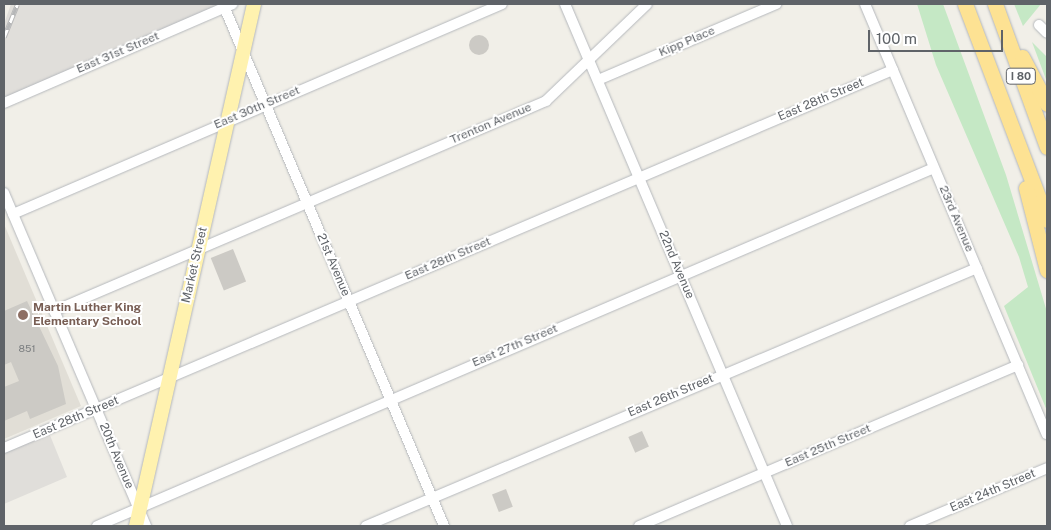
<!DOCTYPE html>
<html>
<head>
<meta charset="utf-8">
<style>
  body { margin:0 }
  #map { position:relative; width:1051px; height:530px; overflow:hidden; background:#f1efe8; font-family:"Public Sans",sans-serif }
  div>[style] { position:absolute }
  .industrial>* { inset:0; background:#e0deda }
  .education>* { inset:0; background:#e1ded6 }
  .green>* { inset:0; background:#c5e8c5 }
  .building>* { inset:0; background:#cccac5; transform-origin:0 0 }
  .round { border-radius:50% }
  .roads { filter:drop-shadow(0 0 1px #b5b8bc) drop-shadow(0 0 1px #b5b8bc) }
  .minor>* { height:10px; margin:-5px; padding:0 5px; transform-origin:5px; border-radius:5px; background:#fff }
  .major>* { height:14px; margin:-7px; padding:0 7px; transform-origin:7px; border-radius:7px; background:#fff2af }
  .highway>* { height:15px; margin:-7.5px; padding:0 7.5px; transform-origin:7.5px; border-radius:7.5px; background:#fde293 }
  .rail>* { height:4.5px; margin-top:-2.25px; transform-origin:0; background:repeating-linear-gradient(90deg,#fff 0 8px,#b6b7b8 0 16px); box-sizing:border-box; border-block:1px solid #b6b7b8 }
  .dots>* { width:14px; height:14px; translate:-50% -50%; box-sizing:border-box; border:2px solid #fff; border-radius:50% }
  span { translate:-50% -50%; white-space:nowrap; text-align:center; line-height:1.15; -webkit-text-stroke:4px #fff; paint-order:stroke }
  .number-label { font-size:10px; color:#7a7d7f }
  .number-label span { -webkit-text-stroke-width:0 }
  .shield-label span { padding:1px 4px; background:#fff; border:1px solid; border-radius:4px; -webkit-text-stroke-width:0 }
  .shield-label { font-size:11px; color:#5f6368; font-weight:700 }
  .street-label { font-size:12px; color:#5f6368 }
  .education-label { font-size:12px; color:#785e54; font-weight:700 }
  .left { translate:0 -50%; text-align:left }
  .frame { position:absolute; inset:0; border:5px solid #5f6368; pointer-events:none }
  .scale { position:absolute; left:868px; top:30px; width:135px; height:22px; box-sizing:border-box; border:2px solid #5f6368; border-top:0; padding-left:6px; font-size:15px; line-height:18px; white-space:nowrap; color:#5f6368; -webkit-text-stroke:4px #fff; paint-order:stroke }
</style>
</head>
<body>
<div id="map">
  <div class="industrial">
    <div style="clip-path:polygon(11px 4px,223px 4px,4px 103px,4px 24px)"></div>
    <div style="clip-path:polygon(47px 428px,67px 477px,4px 504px,4px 447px)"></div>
  </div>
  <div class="education">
    <div style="clip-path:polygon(4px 224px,81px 406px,4px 439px)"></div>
  </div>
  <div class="green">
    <div style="clip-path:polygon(917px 4px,943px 4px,1006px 175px,1047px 312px,1047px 411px,1004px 306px,1028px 287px,1019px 257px,936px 65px)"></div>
    <div style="clip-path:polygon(1014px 4px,1041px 4px,1023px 26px)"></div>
    <div style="clip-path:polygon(1032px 42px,1047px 57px,1047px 82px)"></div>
  </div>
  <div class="building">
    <div class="round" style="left:469px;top:35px;width:20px;height:20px"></div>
    <div style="left:233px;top:249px;width:35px;height:24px;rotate:68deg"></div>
    <div style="clip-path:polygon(27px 301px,58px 366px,66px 404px,30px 419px,27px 411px,4px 421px,4px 387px,19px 381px,11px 362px,4px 365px,4px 311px)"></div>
    <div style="left:642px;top:431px;width:17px;height:15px;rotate:66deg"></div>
    <div style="left:506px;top:489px;width:19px;height:15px;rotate:69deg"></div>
  </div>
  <div class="roads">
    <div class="minor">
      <div style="left:223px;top:4px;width:567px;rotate:67.05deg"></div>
      <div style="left:565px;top:4px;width:567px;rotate:66.96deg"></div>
      <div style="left:865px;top:4px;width:467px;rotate:67.1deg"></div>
      <div style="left:1039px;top:25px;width:11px;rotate:45deg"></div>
      <div style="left:598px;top:80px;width:194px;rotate:-23.1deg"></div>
      <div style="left:4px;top:103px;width:249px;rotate:-23.4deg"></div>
      <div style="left:4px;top:193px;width:362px;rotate:66.9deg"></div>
      <div style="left:13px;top:214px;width:532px;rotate:-23.24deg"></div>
      <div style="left:54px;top:311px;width:535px;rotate:-23.11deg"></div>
      <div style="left:546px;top:101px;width:140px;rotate:-43.8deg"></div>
      <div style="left:4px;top:448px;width:966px;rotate:-23.04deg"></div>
      <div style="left:97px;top:526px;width:910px;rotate:-23.16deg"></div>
      <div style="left:366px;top:526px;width:663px;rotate:-22.89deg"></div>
      <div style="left:639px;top:526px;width:412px;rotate:-23deg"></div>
      <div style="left:910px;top:526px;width:149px;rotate:-22.9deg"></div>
    </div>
    <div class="major">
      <div style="left:136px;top:526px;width:535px;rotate:-77.26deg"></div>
    </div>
    <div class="highway">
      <div style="left:965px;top:4px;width:231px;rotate:69.2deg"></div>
      <div style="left:995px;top:4px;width:152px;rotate:70deg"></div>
      <div style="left:1022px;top:57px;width:53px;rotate:62deg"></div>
      <div style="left:1026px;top:188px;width:85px;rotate:75.6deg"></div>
    </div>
  </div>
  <div class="rail">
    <div style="left:4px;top:37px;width:35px;rotate:-68deg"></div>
  </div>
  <div class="dots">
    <div style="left:23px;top:315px;background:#8d6e63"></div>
  </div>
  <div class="number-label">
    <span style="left:27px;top:349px">851</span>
  </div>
  <div class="shield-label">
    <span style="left:1021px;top:76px">I 80</span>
  </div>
  <div class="street-label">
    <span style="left:687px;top:42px;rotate:-23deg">Kipp Place</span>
    <span style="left:118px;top:53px;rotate:-23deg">East 31st Street</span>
    <span style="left:821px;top:100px;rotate:-23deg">East 28th Street</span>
    <span style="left:257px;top:108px;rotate:-23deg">East 30th Street</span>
    <span style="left:491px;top:124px;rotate:-23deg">Trenton Avenue</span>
    <span style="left:956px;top:219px;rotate:67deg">23rd Avenue</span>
    <span style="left:448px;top:259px;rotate:-23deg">East 28th Street</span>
    <span style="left:195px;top:265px;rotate:-77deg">Market Street</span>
    <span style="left:333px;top:265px;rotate:67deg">21st Avenue</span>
    <span style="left:676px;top:265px;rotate:67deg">22nd Avenue</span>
    <span style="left:515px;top:346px;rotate:-23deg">East 27th Street</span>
    <span style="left:671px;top:396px;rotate:-23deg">East 26th Street</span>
    <span style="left:76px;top:418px;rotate:-23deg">East 28th Street</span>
    <span style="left:828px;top:446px;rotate:-23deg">East 25th Street</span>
    <span style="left:116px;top:456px;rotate:67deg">20th Avenue</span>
    <span style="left:993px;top:491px;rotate:-23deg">East 24th Street</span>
  </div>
  <div class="education-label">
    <span class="left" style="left:33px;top:315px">Martin Luther King<br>Elementary School</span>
  </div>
  <div class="frame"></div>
  <div class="scale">100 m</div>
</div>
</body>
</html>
